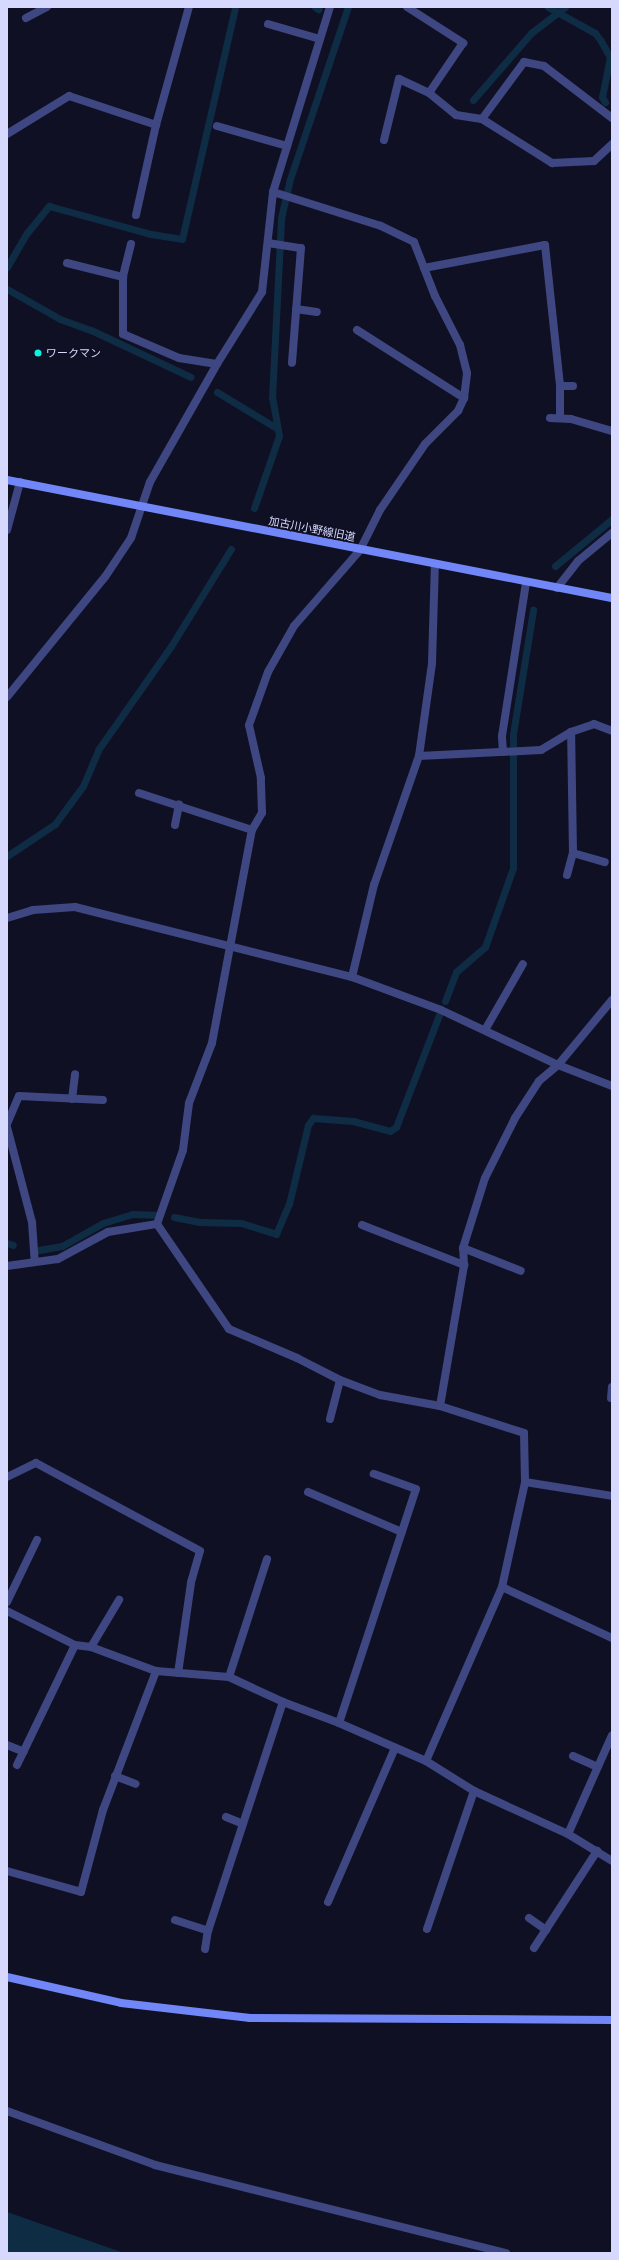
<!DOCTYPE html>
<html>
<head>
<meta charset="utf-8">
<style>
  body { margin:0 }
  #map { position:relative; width:619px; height:2260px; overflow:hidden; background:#101025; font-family:Lato,"Noto Sans JP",sans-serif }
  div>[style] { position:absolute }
  .water>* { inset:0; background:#0f2c45 }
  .stream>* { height:7px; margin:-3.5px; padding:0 3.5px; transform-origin:3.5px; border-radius:3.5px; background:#0f2c45 }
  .lane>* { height:8px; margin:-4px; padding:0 4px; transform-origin:4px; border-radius:4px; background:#3e4781 }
  .street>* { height:8px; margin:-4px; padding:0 4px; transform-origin:4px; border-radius:4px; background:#3e4781 }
  .secondary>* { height:8px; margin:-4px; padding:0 4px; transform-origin:4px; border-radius:4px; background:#7287f7 }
  .dots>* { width:11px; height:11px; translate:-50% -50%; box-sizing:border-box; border:2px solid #101025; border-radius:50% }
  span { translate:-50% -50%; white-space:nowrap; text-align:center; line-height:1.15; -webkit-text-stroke:3px #101025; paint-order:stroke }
  .poi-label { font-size:11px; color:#d6d8fd }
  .left { translate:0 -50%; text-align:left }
  .street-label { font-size:11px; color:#d6d8fd }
  .frame { position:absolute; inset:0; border:8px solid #d6d8fd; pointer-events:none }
</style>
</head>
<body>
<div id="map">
  <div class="water">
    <div style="clip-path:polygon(7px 2212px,124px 2253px,7px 2253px)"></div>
  </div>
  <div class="stream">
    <div style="left:315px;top:7px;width:4px;rotate:34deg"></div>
    <div style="left:548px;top:7px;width:54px;rotate:29deg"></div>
    <div style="left:595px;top:33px;width:10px;rotate:53deg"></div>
    <div style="left:601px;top:41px;width:18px;rotate:61deg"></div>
    <div style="left:610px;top:57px;width:41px;rotate:101.3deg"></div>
    <div style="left:602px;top:97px;width:6px;rotate:59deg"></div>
    <div style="left:473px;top:100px;width:89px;rotate:-49.1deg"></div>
    <div style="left:531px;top:33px;width:43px;rotate:-37.4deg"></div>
    <div style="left:7px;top:267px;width:39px;rotate:-60deg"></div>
    <div style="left:27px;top:233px;width:35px;rotate:-51deg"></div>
    <div style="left:49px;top:206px;width:106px;rotate:15.4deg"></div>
    <div style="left:151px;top:234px;width:31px;rotate:9deg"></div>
    <div style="left:182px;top:239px;width:238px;rotate:-77.1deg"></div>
    <div style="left:7px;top:289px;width:61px;rotate:29.5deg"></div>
    <div style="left:60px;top:319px;width:33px;rotate:20deg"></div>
    <div style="left:91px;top:330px;width:110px;rotate:25.2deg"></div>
    <div style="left:217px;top:392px;width:71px;rotate:31.2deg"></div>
    <div style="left:254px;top:508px;width:76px;rotate:-70.9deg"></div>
    <div style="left:279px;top:436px;width:39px;rotate:-100deg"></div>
    <div style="left:272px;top:398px;width:180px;rotate:-87.1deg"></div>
    <div style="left:281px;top:218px;width:37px;rotate:-77deg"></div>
    <div style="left:289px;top:182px;width:185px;rotate:-71.4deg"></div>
    <div style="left:555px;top:566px;width:74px;rotate:-39.5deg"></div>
    <div style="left:7px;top:856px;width:58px;rotate:-33.7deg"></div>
    <div style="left:55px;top:824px;width:47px;rotate:-53.6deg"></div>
    <div style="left:83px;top:786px;width:39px;rotate:-67deg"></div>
    <div style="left:98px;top:750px;width:127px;rotate:-54.9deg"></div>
    <div style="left:171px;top:646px;width:114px;rotate:-58.3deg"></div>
    <div style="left:445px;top:1001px;width:31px;rotate:-69deg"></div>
    <div style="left:456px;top:972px;width:38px;rotate:-41deg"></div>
    <div style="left:485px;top:947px;width:84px;rotate:-70.5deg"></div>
    <div style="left:513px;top:868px;width:134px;rotate:-90deg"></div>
    <div style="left:513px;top:734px;width:126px;rotate:-80.8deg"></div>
    <div style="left:174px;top:1217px;width:26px;rotate:11deg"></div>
    <div style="left:200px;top:1222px;width:41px;rotate:1.4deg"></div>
    <div style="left:241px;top:1223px;width:37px;rotate:17deg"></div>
    <div style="left:276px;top:1234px;width:33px;rotate:-67deg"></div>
    <div style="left:289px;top:1204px;width:81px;rotate:-76.5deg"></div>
    <div style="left:308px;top:1125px;width:9px;rotate:-54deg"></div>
    <div style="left:313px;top:1118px;width:40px;rotate:4.3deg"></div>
    <div style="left:353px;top:1121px;width:38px;rotate:15deg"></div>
    <div style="left:390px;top:1131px;width:7px;rotate:-34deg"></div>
    <div style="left:396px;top:1127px;width:120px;rotate:-69deg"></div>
    <div style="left:7px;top:1243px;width:6px;rotate:18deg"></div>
    <div style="left:39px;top:1250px;width:23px;rotate:-10deg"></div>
    <div style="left:62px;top:1246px;width:47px;rotate:-29.3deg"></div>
    <div style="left:103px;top:1223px;width:30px;rotate:-17deg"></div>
    <div style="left:132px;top:1214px;width:23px;rotate:2deg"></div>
  </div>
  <div class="lane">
    <div style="left:550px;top:418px;width:21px;rotate:3deg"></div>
    <div style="left:571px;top:419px;width:43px;rotate:16.3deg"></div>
    <div style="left:139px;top:793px;width:119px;rotate:18.1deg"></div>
    <div style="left:7px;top:2111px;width:158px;rotate:20deg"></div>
    <div style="left:155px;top:2165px;width:362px;rotate:14.1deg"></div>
  </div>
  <div class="street">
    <div style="left:407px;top:7px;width:67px;rotate:32.7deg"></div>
    <div style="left:463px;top:43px;width:60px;rotate:124.2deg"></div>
    <div style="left:26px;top:18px;width:24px;rotate:-28deg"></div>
    <div style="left:268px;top:24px;width:54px;rotate:16.1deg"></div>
    <div style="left:482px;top:119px;width:71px;rotate:-53.6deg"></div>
    <div style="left:524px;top:62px;width:20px;rotate:11deg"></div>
    <div style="left:544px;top:66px;width:86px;rotate:37.4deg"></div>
    <div style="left:217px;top:126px;width:73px;rotate:15.9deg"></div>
    <div style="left:7px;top:134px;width:73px;rotate:-31.5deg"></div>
    <div style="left:69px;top:96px;width:92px;rotate:18.4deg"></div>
    <div style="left:384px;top:140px;width:63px;rotate:-76.2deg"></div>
    <div style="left:399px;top:79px;width:33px;rotate:25deg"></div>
    <div style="left:429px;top:93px;width:35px;rotate:39deg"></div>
    <div style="left:456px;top:115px;width:26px;rotate:9deg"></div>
    <div style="left:482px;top:119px;width:83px;rotate:32.2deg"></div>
    <div style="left:552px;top:163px;width:42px;rotate:-2.7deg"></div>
    <div style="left:594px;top:161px;width:25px;rotate:-43deg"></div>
    <div style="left:136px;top:215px;width:92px;rotate:-77.5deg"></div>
    <div style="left:156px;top:125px;width:123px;rotate:-74.4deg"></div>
    <div style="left:268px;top:243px;width:33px;rotate:9deg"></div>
    <div style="left:301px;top:248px;width:115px;rotate:94.5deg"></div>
    <div style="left:131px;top:244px;width:34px;rotate:104deg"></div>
    <div style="left:123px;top:277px;width:57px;rotate:90deg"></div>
    <div style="left:123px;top:334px;width:61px;rotate:23.2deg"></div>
    <div style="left:179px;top:358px;width:38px;rotate:9deg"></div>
    <div style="left:67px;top:263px;width:58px;rotate:14deg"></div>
    <div style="left:424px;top:268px;width:123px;rotate:-10.8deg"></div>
    <div style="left:545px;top:245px;width:142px;rotate:83.9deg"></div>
    <div style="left:560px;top:386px;width:28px;rotate:90deg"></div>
    <div style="left:296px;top:309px;width:21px;rotate:8deg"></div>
    <div style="left:357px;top:330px;width:127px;rotate:32.4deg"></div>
    <div style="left:560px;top:386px;width:13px"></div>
    <div style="left:7px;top:530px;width:50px;rotate:-74.8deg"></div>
    <div style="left:557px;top:588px;width:34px;rotate:-52deg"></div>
    <div style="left:578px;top:561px;width:44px;rotate:-39.5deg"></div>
    <div style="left:7px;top:697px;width:155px;rotate:-50.8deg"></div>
    <div style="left:105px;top:577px;width:47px;rotate:-56.3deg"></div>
    <div style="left:131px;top:538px;width:59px;rotate:-71.3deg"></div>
    <div style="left:150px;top:482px;width:136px;rotate:-60.4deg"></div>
    <div style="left:217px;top:364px;width:85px;rotate:-58deg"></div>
    <div style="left:262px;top:292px;width:101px;rotate:-83.7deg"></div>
    <div style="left:273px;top:192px;width:194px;rotate:-72.9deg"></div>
    <div style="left:503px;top:752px;width:16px;rotate:-94deg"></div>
    <div style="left:502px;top:736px;width:156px;rotate:-81.1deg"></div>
    <div style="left:419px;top:756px;width:94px;rotate:-82deg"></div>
    <div style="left:432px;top:663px;width:99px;rotate:-88.3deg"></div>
    <div style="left:175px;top:825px;width:21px;rotate:-79deg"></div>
    <div style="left:573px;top:853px;width:33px;rotate:16deg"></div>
    <div style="left:567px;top:875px;width:23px;rotate:-75deg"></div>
    <div style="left:573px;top:853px;width:121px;rotate:-90.9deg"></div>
    <div style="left:7px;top:918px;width:27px;rotate:-17deg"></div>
    <div style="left:33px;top:910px;width:42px;rotate:-4.1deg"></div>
    <div style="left:75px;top:907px;width:286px;rotate:14.2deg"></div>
    <div style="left:352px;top:977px;width:95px;rotate:20.3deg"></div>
    <div style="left:441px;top:1010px;width:129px;rotate:25.2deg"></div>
    <div style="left:558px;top:1065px;width:58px;rotate:21.3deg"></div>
    <div style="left:352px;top:977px;width:95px;rotate:-76.6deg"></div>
    <div style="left:374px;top:885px;width:137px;rotate:-70.8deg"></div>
    <div style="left:419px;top:756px;width:122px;rotate:-2.8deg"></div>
    <div style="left:541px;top:750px;width:35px;rotate:-31deg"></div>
    <div style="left:571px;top:732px;width:24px;rotate:-19deg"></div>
    <div style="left:594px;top:724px;width:19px;rotate:21deg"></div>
    <div style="left:485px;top:1030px;width:76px;rotate:-60.1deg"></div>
    <div style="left:72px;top:1099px;width:25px;rotate:-83deg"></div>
    <div style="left:7px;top:1124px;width:30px;rotate:-67deg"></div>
    <div style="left:19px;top:1096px;width:84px;rotate:2.7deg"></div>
    <div style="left:7px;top:1127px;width:98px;rotate:75.3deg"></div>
    <div style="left:32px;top:1222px;width:39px;rotate:86deg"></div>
    <div style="left:157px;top:1224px;width:78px;rotate:-70.6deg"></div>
    <div style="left:183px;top:1150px;width:47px;rotate:-82.7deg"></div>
    <div style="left:189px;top:1103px;width:64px;rotate:-69deg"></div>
    <div style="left:212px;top:1043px;width:217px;rotate:-79.4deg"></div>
    <div style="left:252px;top:830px;width:20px;rotate:-60deg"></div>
    <div style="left:262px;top:813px;width:35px;rotate:-92deg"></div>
    <div style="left:261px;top:778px;width:54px;rotate:-102.8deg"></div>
    <div style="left:249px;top:725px;width:56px;rotate:-70.3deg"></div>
    <div style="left:268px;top:672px;width:53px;rotate:-60.5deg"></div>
    <div style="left:294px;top:626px;width:101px;rotate:-49deg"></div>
    <div style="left:360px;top:550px;width:45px;rotate:-63.4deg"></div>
    <div style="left:380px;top:510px;width:80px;rotate:-55.7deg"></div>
    <div style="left:425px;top:444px;width:47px;rotate:-45deg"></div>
    <div style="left:458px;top:411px;width:14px;rotate:-65deg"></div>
    <div style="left:464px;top:398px;width:25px;rotate:-83deg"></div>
    <div style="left:467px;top:373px;width:29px;rotate:-104deg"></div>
    <div style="left:460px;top:345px;width:55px;rotate:-117deg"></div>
    <div style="left:435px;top:296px;width:58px;rotate:-111.3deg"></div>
    <div style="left:414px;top:242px;width:37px;rotate:-154deg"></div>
    <div style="left:381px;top:226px;width:113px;rotate:-162.5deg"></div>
    <div style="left:157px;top:1224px;width:127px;rotate:55.6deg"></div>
    <div style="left:229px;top:1329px;width:74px;rotate:23.1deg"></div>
    <div style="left:297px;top:1358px;width:48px;rotate:27.1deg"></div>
    <div style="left:340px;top:1380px;width:43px;rotate:20.6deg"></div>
    <div style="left:380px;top:1395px;width:61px;rotate:10.4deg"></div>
    <div style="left:440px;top:1406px;width:143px;rotate:-80.3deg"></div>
    <div style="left:464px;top:1265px;width:17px;rotate:-93deg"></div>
    <div style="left:463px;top:1248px;width:73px;rotate:-72.6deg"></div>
    <div style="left:485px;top:1178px;width:67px;rotate:-63.4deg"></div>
    <div style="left:515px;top:1118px;width:44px;rotate:-57deg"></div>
    <div style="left:539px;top:1081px;width:25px;rotate:-40deg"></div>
    <div style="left:558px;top:1065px;width:85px;rotate:-50.3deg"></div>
    <div style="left:362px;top:1225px;width:110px;rotate:21.4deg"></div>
    <div style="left:463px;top:1248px;width:62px;rotate:21.6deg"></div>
    <div style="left:7px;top:1266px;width:51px;rotate:-7.8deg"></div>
    <div style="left:58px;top:1259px;width:57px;rotate:-28.4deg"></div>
    <div style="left:108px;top:1232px;width:50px;rotate:-9.3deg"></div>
    <div style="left:611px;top:1398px;width:11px;rotate:-85deg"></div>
    <div style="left:440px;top:1406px;width:88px;rotate:17.8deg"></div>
    <div style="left:524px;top:1433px;width:49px;rotate:88.8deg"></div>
    <div style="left:330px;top:1419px;width:40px;rotate:-75.6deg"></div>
    <div style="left:7px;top:1477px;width:32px;rotate:-26deg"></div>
    <div style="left:36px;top:1463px;width:186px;rotate:28.2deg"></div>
    <div style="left:200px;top:1551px;width:33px;rotate:106deg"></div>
    <div style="left:191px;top:1583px;width:91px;rotate:98.2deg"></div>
    <div style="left:308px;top:1492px;width:102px;rotate:23.1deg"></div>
    <div style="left:502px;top:1587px;width:121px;rotate:24.9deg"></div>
    <div style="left:7px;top:1602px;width:69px;rotate:-64.2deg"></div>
    <div style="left:7px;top:1611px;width:76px;rotate:26.6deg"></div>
    <div style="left:75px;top:1645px;width:16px;rotate:7deg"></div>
    <div style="left:91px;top:1647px;width:69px;rotate:20.3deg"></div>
    <div style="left:156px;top:1671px;width:73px;rotate:4.7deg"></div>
    <div style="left:229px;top:1677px;width:60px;rotate:24.8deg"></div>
    <div style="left:283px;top:1702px;width:60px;rotate:20.6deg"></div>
    <div style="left:339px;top:1723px;width:95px;rotate:23.6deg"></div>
    <div style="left:426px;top:1761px;width:190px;rotate:-66.4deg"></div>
    <div style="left:502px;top:1587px;width:107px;rotate:-77.6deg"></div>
    <div style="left:525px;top:1482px;width:88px;rotate:9.1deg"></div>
    <div style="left:91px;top:1647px;width:55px;rotate:-59.2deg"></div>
    <div style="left:229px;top:1677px;width:124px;rotate:-72.1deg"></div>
    <div style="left:339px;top:1723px;width:246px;rotate:-71.8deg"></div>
    <div style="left:416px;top:1489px;width:45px;rotate:-160.3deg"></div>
    <div style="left:7px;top:1745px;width:18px;rotate:22deg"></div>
    <div style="left:573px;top:1756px;width:27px;rotate:24deg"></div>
    <div style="left:426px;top:1761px;width:57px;rotate:32deg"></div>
    <div style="left:474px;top:1791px;width:103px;rotate:24.6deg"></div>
    <div style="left:568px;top:1834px;width:52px;rotate:31.5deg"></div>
    <div style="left:17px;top:1765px;width:133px;rotate:-64.2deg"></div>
    <div style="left:115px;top:1776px;width:22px;rotate:21deg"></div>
    <div style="left:226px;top:1817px;width:18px;rotate:22deg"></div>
    <div style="left:568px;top:1834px;width:108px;rotate:-66deg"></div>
    <div style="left:7px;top:1871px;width:77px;rotate:15.8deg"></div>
    <div style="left:81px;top:1892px;width:85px;rotate:-75deg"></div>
    <div style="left:103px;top:1810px;width:149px;rotate:-69.1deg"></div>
    <div style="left:328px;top:1902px;width:168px;rotate:-66.5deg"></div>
    <div style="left:529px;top:1918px;width:21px;rotate:35deg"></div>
    <div style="left:175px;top:1920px;width:35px;rotate:18deg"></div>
    <div style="left:208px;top:1931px;width:241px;rotate:-71.9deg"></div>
    <div style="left:427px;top:1929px;width:146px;rotate:-71.2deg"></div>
    <div style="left:534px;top:1948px;width:116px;rotate:-57deg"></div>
    <div style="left:205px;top:1949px;width:18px;rotate:-81deg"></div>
  </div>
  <div class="secondary">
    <div style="left:7px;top:480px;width:616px;rotate:11.04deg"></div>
    <div style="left:7px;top:1977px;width:117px;rotate:12.8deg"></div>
    <div style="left:121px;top:2003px;width:130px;rotate:6.6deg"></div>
    <div style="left:250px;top:2018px;width:362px;rotate:0.3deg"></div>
  </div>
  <div class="dots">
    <div style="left:38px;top:353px;background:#0df2e0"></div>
  </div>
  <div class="poi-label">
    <span class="left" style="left:46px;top:353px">ワークマン</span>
  </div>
  <div class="street-label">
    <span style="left:312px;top:529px;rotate:11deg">加古川小野線旧道</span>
  </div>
  <div class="frame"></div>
</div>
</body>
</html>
